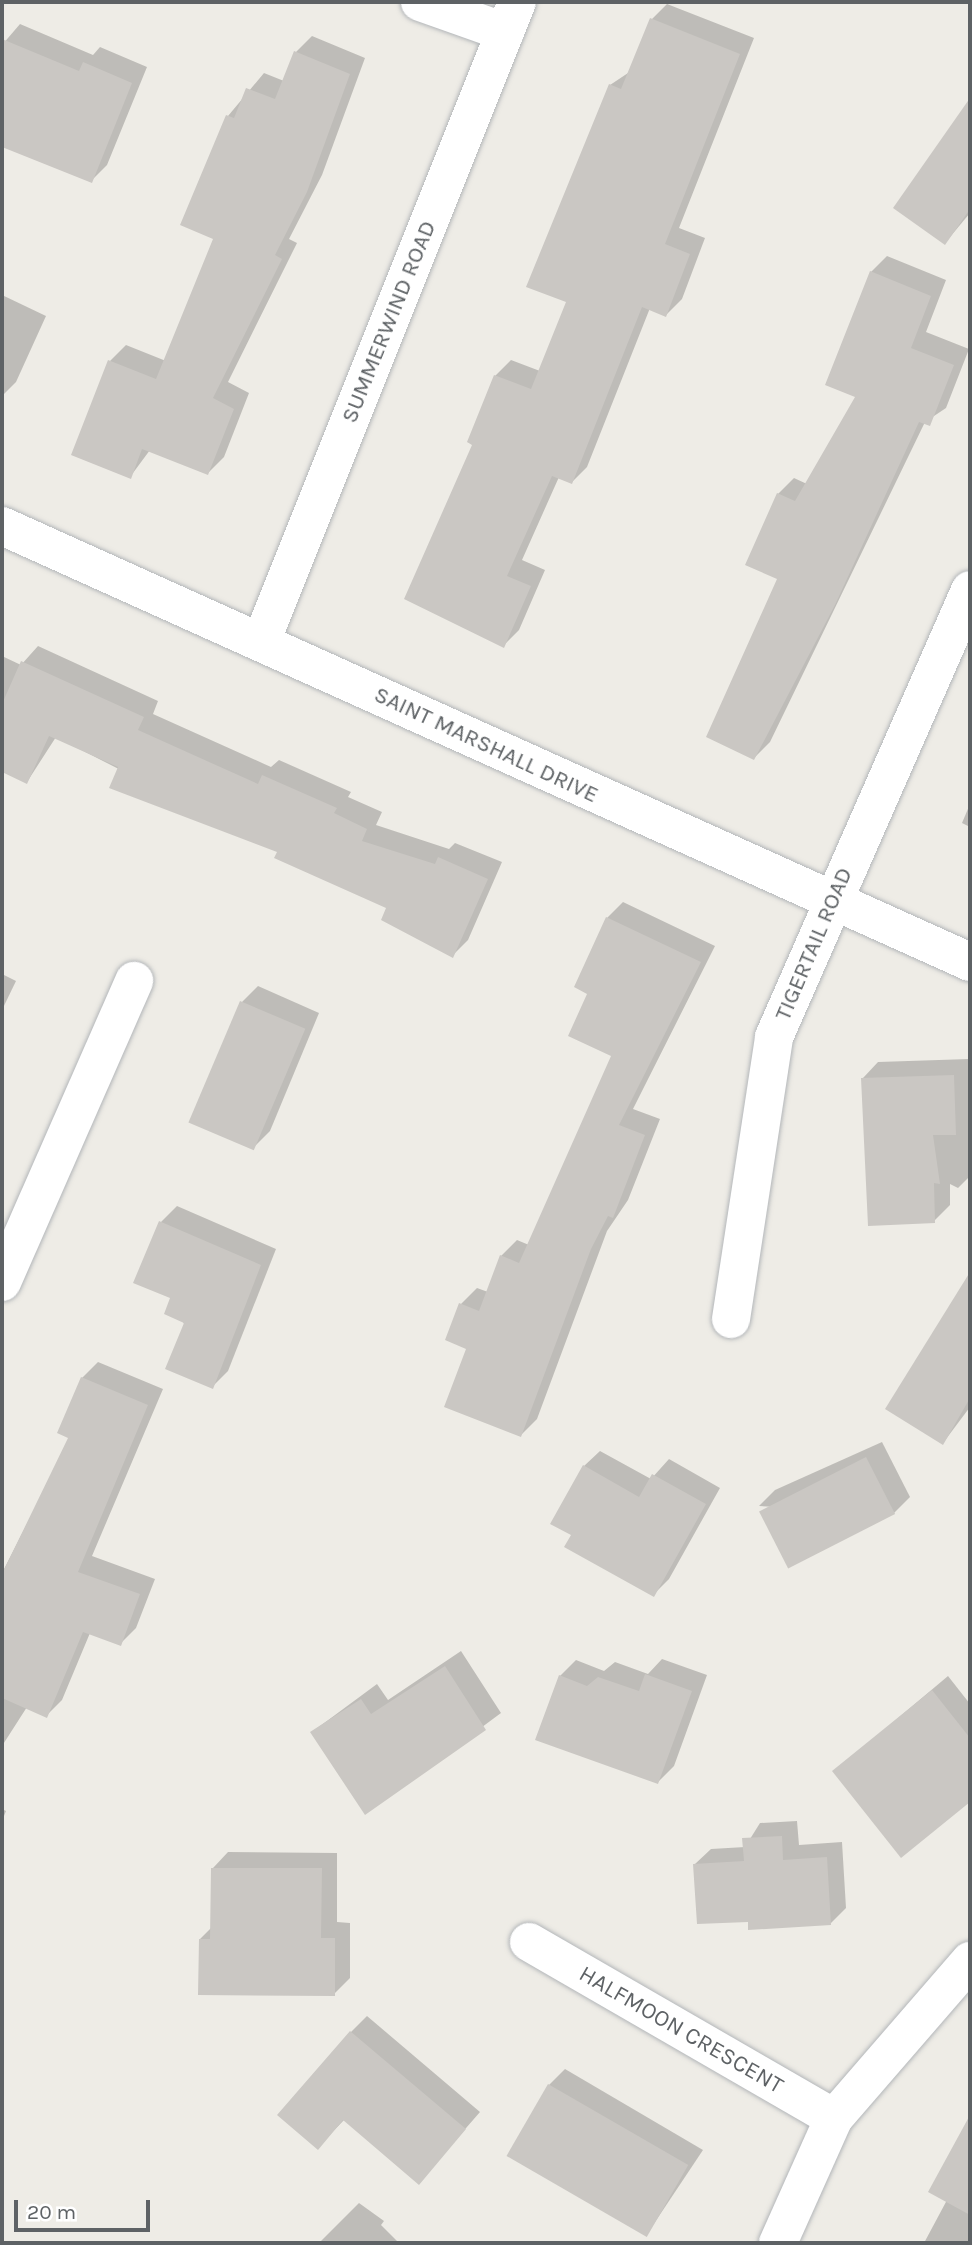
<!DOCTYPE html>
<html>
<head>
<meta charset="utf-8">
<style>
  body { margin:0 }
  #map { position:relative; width:972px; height:2245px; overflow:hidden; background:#eeece6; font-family:Karla,sans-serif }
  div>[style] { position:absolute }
  .shadow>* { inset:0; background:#0003 }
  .building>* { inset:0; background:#cac7c3; transform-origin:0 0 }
  .roads { filter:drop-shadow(0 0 2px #b3b6b9) drop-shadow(0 0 2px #b3b6b9) }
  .street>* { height:38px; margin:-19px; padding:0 19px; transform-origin:19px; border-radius:19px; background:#fff }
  span { translate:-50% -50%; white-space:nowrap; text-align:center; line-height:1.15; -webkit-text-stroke:5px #fff; paint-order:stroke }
  .street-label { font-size:23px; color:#5e6265 }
  .frame { position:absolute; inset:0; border:4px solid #5e6265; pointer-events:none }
  .scale { position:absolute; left:14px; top:2200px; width:136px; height:32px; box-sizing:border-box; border:4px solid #5e6265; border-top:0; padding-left:9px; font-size:21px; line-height:24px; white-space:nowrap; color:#5e6265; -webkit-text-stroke:5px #fff; paint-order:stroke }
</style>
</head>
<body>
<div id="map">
  <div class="shadow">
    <div style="clip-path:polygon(667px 4px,754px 38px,679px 228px,705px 238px,682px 299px,666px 315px,650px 308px,587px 467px,572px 482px,559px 477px,522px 560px,545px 570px,519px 630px,503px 646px,475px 444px,495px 376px,511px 360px,540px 371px,569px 301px,610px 85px,631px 71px,652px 19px)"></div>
    <div style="clip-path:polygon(20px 24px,93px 55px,100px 47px,147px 67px,107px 165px,91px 181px,2px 145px,2px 45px)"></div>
    <div style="clip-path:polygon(312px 36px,365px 58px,322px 175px,289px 239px,297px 243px,228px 382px,249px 393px,224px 457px,208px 473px,150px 450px,130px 477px,110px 361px,126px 345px,166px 361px,215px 238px,228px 116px,264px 73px,284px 81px,296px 52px)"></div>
    <div style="clip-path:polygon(970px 105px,970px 213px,945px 243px,961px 114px)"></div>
    <div style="clip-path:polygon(887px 256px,946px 280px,926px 332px,969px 349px,946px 408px,925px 422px,770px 742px,754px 758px,779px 578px,778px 494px,794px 478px,807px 484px,857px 396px,871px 272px)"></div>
    <div style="clip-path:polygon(2px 295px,46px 316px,16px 382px,2px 396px)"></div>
    <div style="clip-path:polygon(38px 646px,158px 701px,153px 714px,271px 767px,279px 760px,351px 792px,348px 797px,382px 812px,376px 825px,449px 849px,455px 843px,502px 862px,468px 940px,452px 956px,389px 907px,56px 737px,27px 782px,2px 770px,2px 656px,21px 665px)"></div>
    <div style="clip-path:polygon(970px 804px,970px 827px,962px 823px)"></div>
    <div style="clip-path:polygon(623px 902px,715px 946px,633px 1109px,660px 1119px,628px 1200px,607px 1231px,537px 1419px,521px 1435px,468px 1348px,447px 1339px,461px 1304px,477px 1288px,488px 1292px,501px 1256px,517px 1240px,529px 1245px,613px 1055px,589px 993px,607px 918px)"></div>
    <div style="clip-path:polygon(2px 974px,16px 981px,2px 1010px)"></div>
    <div style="clip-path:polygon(258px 986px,319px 1013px,270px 1131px,254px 1147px,242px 1002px)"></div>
    <div style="clip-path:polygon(969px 1059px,970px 1176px,958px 1188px,950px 1184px,950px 1205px,934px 1221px,863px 1078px,878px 1062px)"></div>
    <div style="clip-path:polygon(177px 1206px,276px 1249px,228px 1371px,212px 1387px,172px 1297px,161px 1222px)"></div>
    <div style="clip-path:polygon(969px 1287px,970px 1407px,943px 1443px)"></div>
    <div style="clip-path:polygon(98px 1362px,163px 1389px,92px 1556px,155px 1579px,136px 1628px,120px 1644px,90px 1633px,62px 1700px,46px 1716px,27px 1707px,2px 1746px,2px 1573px,71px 1437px,82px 1378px)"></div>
    <div style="clip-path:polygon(882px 1442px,910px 1497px,894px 1513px,759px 1506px,775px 1490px)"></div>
    <div style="clip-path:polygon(600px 1451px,651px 1479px,669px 1459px,720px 1488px,669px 1579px,653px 1595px,574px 1534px,584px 1466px)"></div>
    <div style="clip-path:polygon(461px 1651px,501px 1713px,366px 1813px,312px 1732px,377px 1684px,388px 1700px)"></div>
    <div style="clip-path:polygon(662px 1659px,707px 1675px,674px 1766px,658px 1782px,560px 1676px,576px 1660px,604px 1671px,615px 1662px,648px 1674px)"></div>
    <div style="clip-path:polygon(948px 1676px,970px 1704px,970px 1801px,902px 1856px,834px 1772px)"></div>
    <div style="clip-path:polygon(2px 1809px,6px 1811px,2px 1821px)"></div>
    <div style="clip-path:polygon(797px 1821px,799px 1845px,842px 1842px,846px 1908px,830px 1924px,750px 1920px,695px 1864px,711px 1849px,745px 1847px,760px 1823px)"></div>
    <div style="clip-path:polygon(228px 1852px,337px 1853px,337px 1922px,350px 1923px,350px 1978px,334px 1994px,200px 1939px,212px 1927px,213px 1868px)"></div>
    <div style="clip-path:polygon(367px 2016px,480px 2112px,419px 2182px,345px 2119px,318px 2147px,351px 2032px)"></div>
    <div style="clip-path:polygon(565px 2069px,703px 2150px,647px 2234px,549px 2085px)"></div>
    <div style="clip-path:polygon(967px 2138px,970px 2243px,924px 2243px,947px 2200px)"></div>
    <div style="clip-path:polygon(359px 2203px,384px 2221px,381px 2225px,399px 2243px,319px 2243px)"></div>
  </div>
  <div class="building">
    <div style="clip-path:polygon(650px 18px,740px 54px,665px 244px,690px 254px,666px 317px,642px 307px,572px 484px,552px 476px,507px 576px,531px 586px,504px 648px,404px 599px,472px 445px,467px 442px,494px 375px,531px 389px,566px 302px,526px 287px,609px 84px,621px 89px)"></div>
    <div style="clip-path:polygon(2px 39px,79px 71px,83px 62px,132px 83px,92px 183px,2px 147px)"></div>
    <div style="clip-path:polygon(294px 51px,350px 74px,307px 192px,275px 255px,282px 259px,213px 398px,234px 409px,208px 475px,142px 449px,131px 479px,71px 455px,108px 360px,156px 379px,213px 239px,180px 225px,226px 115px,234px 118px,246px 88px,275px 99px)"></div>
    <div style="clip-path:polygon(970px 98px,970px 209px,945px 245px,893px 208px)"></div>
    <div style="clip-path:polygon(870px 271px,931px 296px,911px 348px,954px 365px,930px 426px,919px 422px,835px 605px,754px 760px,706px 737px,777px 579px,745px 565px,777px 493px,795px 501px,855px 397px,825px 385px)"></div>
    <div style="clip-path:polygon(21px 661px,144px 717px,138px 730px,258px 784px,262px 775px,337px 808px,334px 813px,367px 829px,362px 841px,435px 864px,438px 857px,488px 879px,453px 958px,381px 920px,386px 908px,274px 858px,277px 852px,109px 788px,118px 767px,49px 736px,27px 784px,2px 772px,2px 704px)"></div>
    <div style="clip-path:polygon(606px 917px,701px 962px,619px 1125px,645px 1135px,613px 1218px,608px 1216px,591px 1249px,521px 1437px,444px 1407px,466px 1349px,445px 1340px,459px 1303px,479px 1311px,500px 1255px,519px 1263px,611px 1056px,568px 1036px,587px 994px,574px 987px)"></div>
    <div style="left:240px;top:1001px;width:71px;height:132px;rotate:23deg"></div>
    <div style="clip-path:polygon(954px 1075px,956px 1135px,933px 1135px,940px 1184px,934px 1183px,935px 1223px,868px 1226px,861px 1078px)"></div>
    <div style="clip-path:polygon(159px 1221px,261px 1265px,213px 1389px,165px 1369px,184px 1323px,164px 1314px,170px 1298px,133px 1283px)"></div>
    <div style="clip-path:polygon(970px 1272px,970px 1398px,943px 1445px,885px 1409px)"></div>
    <div style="clip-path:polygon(81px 1377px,148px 1405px,78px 1572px,140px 1594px,121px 1646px,83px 1632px,47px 1718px,2px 1698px,2px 1574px,68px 1438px,57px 1433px)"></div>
    <div style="left:866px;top:1457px;width:64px;height:120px;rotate:63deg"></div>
    <div style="clip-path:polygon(583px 1465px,639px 1497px,652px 1474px,706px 1504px,654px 1597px,564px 1547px,571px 1535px,550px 1524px)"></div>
    <div style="clip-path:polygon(445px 1666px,486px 1730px,365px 1815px,310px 1732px,361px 1699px,371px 1714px)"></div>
    <div style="clip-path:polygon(645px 1674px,692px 1691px,658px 1784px,535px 1740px,559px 1675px,587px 1686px,598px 1677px,639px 1691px)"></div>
    <div style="clip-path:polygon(932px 1690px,970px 1738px,970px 1802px,901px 1858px,832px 1771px)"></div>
    <div style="clip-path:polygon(782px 1836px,783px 1860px,827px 1857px,831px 1925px,748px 1930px,748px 1922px,697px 1924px,693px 1864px,744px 1861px,742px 1838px)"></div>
    <div style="clip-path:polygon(211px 1868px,322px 1868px,321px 1938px,335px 1938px,335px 1996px,198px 1995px,199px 1939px,210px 1939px)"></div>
    <div style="clip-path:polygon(350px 2031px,466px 2129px,419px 2185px,343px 2120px,318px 2150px,277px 2115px)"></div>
    <div style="left:548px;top:2084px;width:162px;height:83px;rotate:30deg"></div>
    <div style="clip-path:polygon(970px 2115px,970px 2215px,928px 2192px)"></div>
  </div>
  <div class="roads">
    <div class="street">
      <div style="left:420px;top:2px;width:90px;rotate:19.4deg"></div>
      <div style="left:2px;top:526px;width:1062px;rotate:24.25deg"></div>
      <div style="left:261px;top:642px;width:689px;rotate:-68.2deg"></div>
      <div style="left:2px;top:1282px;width:329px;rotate:-66.3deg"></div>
      <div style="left:731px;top:1319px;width:285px;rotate:-81.3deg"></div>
      <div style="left:774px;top:1037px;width:488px;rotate:-66.3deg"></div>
      <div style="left:529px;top:1942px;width:352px;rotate:30deg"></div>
      <div style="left:778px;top:2243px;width:137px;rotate:-65.9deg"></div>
      <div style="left:834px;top:2118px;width:208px;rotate:-49.1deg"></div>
    </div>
  </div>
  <div class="street-label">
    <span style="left:389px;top:322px;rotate:-68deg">SUMMERWIND ROAD</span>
    <span style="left:486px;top:745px;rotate:25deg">SAINT MARSHALL DRIVE</span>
    <span style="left:814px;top:944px;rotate:-67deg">TIGERTAIL ROAD</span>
    <span style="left:681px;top:2030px;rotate:30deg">HALFMOON CRESCENT</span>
  </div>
  <div class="frame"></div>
  <div class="scale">20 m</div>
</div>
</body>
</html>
